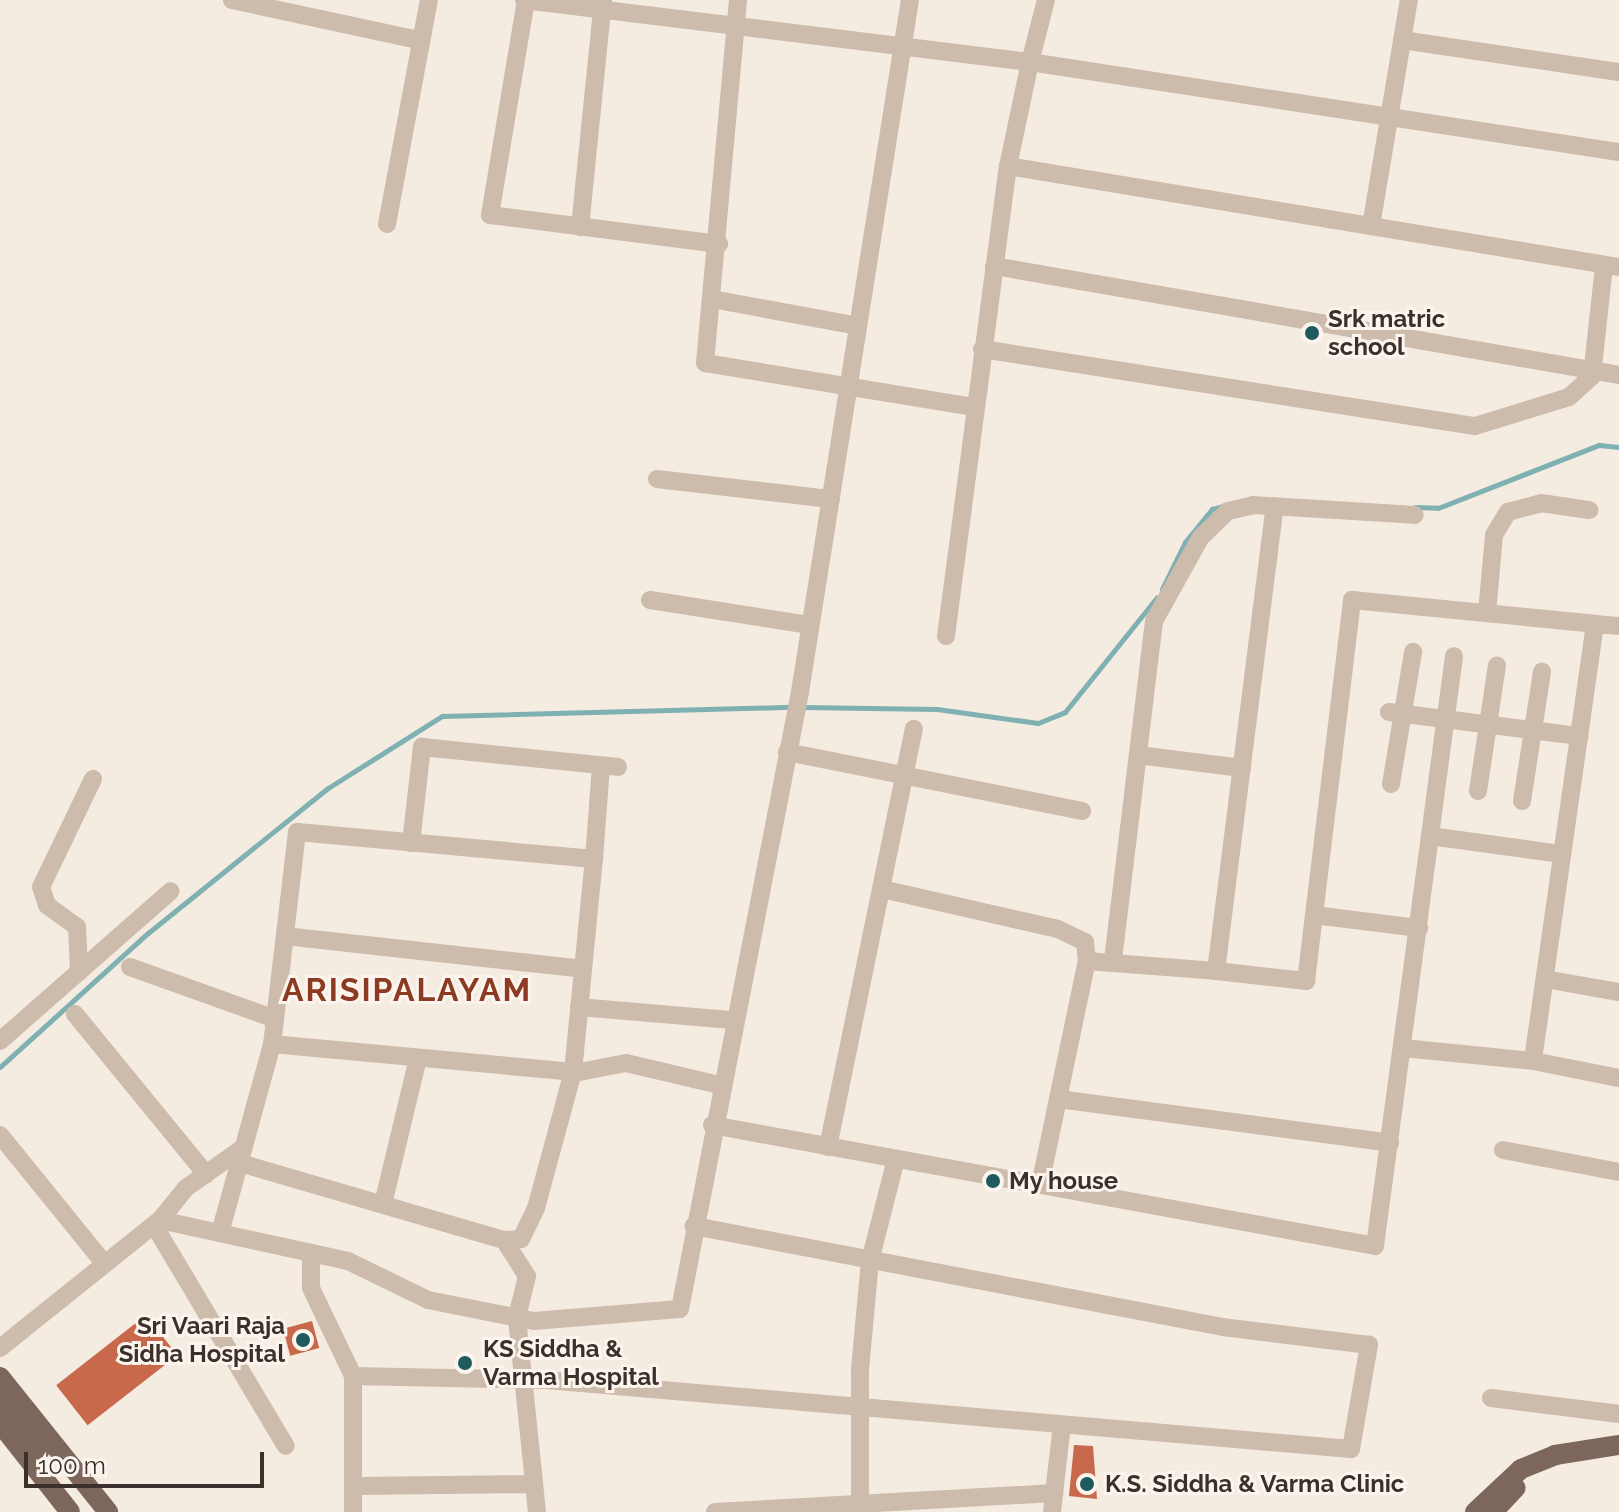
<!DOCTYPE html>
<html>
<head>
<meta charset="utf-8">
<style>
  body { margin:0 }
  #map { position:relative; width:1619px; height:1512px; overflow:hidden; background:#f4ebe1; font-family:Raleway,sans-serif }
  div>[style] { position:absolute }
  .stream>* { height:5px; margin:-2.5px; padding:0 2.5px; transform-origin:2.5px; border-radius:2.5px; background:#7fb0b2 }
  .building>* { inset:0; background:#c8694b; transform-origin:0 0 }
  .minor>* { height:18px; margin:-9px; padding:0 9px; transform-origin:9px; border-radius:9px; background:#cdbbac }
  .primary>* { height:20px; margin:-10px; padding:0 10px; transform-origin:10px; border-radius:10px; background:#7d675c }
  .dots>* { width:22px; height:22px; translate:-50% -50%; box-sizing:border-box; border:4px solid #fbf5ee; border-radius:50% }
  span { translate:-50% -50%; white-space:nowrap; text-align:center; line-height:1.15; -webkit-text-stroke:6px #fbf5ee; paint-order:stroke }
  .poi-label { font-size:24px; color:#3b302b; font-weight:700 }
  .left { translate:0 -50%; text-align:left }
  .right { translate:-100% -50%; text-align:right }
  .district-label { font-size:32px; color:#8c3b22; font-weight:700; letter-spacing:2px }
  .scale { position:absolute; left:24px; top:1452px; width:240px; height:36px; box-sizing:border-box; border:4px solid #3b302b; border-top:0; padding-left:10px; font-size:24px; line-height:28px; white-space:nowrap; color:#3b302b; -webkit-text-stroke:6px #fbf5ee; paint-order:stroke }
</style>
</head>
<body>
<div id="map">
  <div class="stream">
    <div style="left:1415px;top:507px;width:23px;rotate:2deg"></div>
    <div style="left:1438px;top:508px;width:173px;rotate:-21.4deg"></div>
    <div style="left:1599px;top:445px;width:20px;rotate:6deg"></div>
    <div style="left:1162px;top:589px;width:52px;rotate:-63.9deg"></div>
    <div style="left:1185px;top:542px;width:43px;rotate:-50.7deg"></div>
    <div style="left:1212px;top:509px;width:11px;rotate:-15deg"></div>
    <div style="left:801px;top:707px;width:136px;rotate:0.8deg"></div>
    <div style="left:937px;top:709px;width:102px;rotate:7.9deg"></div>
    <div style="left:1038px;top:723px;width:29px;rotate:-22deg"></div>
    <div style="left:1065px;top:712px;width:147px;rotate:-51.3deg"></div>
    <div style="left:0;top:1067px;width:200px;rotate:-42.2deg"></div>
    <div style="left:148px;top:933px;width:231px;rotate:-38.9deg"></div>
    <div style="left:328px;top:788px;width:135px;rotate:-32.3deg"></div>
    <div style="left:442px;top:716px;width:349px;rotate:-1.5deg"></div>
  </div>
  <div class="building">
    <div style="left:146px;top:1315px;width:51px;height:114px;rotate:52deg"></div>
    <div style="left:312px;top:1321px;width:28px;height:30px;rotate:75deg"></div>
    <div style="clip-path:polygon(1074px 1445px,1093px 1446px,1097px 1499px,1069px 1496px)"></div>
  </div>
  <div class="minor">
    <div style="left:232px;top:0;width:190px;rotate:12.1deg"></div>
    <div style="left:524px;top:0;width:510px;rotate:6.99deg"></div>
    <div style="left:1030px;top:62px;width:106px;rotate:101.9deg"></div>
    <div style="left:1008px;top:166px;width:619px;rotate:9.39deg"></div>
    <div style="left:526px;top:0;width:218px;rotate:99.5deg"></div>
    <div style="left:490px;top:215px;width:231px;rotate:7.2deg"></div>
    <div style="left:738px;top:0;width:364px;rotate:95.2deg"></div>
    <div style="left:705px;top:363px;width:273px;rotate:9.3deg"></div>
    <div style="left:1046px;top:0;width:64px;rotate:104.5deg"></div>
    <div style="left:1030px;top:62px;width:596px;rotate:8.69deg"></div>
    <div style="left:1402px;top:40px;width:219px;rotate:8.4deg"></div>
    <div style="left:387px;top:224px;width:228px;rotate:-79.4deg"></div>
    <div style="left:1371px;top:226px;width:229px;rotate:-80.5deg"></div>
    <div style="left:580px;top:227px;width:228px;rotate:-84.2deg"></div>
    <div style="left:994px;top:266px;width:634px;rotate:9.89deg"></div>
    <div style="left:712px;top:299px;width:148px;rotate:10.5deg"></div>
    <div style="left:982px;top:349px;width:499px;rotate:8.9deg"></div>
    <div style="left:1475px;top:426px;width:98px;rotate:-17.1deg"></div>
    <div style="left:1569px;top:397px;width:31px;rotate:-42deg"></div>
    <div style="left:1592px;top:376px;width:112px;rotate:-83.8deg"></div>
    <div style="left:657px;top:479px;width:175px;rotate:6.6deg"></div>
    <div style="left:650px;top:600px;width:162px;rotate:8.9deg"></div>
    <div style="left:1487px;top:613px;width:78px;rotate:-84.9deg"></div>
    <div style="left:1494px;top:535px;width:27px;rotate:-59deg"></div>
    <div style="left:1508px;top:512px;width:34px;rotate:-15deg"></div>
    <div style="left:1541px;top:503px;width:49px;rotate:8.3deg"></div>
    <div style="left:1595px;top:624px;width:24px;rotate:5deg"></div>
    <div style="left:946px;top:636px;width:474px;rotate:-82.5deg"></div>
    <div style="left:1389px;top:712px;width:192px;rotate:7.2deg"></div>
    <div style="left:787px;top:752px;width:301px;rotate:11.3deg"></div>
    <div style="left:1138px;top:755px;width:105px;rotate:7.1deg"></div>
    <div style="left:1391px;top:784px;width:134px;rotate:-80.5deg"></div>
    <div style="left:1478px;top:791px;width:127px;rotate:-81.4deg"></div>
    <div style="left:1522px;top:801px;width:131px;rotate:-81.2deg"></div>
    <div style="left:1430px;top:836px;width:133px;rotate:7.8deg"></div>
    <div style="left:411px;top:843px;width:97px;rotate:-83.5deg"></div>
    <div style="left:422px;top:747px;width:197px;rotate:5.8deg"></div>
    <div style="left:594px;top:859px;width:93px;rotate:-85.7deg"></div>
    <div style="left:882px;top:889px;width:180px;rotate:12.8deg"></div>
    <div style="left:1058px;top:929px;width:30px;rotate:26deg"></div>
    <div style="left:1085px;top:942px;width:19px;rotate:84deg"></div>
    <div style="left:1314px;top:915px;width:106px;rotate:7.1deg"></div>
    <div style="left:285px;top:936px;width:300px;rotate:6.3deg"></div>
    <div style="left:1113px;top:960px;width:341px;rotate:-83.1deg"></div>
    <div style="left:1154px;top:621px;width:96px;rotate:-60.8deg"></div>
    <div style="left:1201px;top:537px;width:37px;rotate:-44deg"></div>
    <div style="left:1228px;top:511px;width:26px;rotate:-13deg"></div>
    <div style="left:1253px;top:505px;width:162px;rotate:3.5deg"></div>
    <div style="left:130px;top:967px;width:154px;rotate:19.7deg"></div>
    <div style="left:1216px;top:971px;width:91px;rotate:6.3deg"></div>
    <div style="left:1306px;top:981px;width:384px;rotate:-83.1deg"></div>
    <div style="left:1352px;top:600px;width:244px;rotate:5.6deg"></div>
    <div style="left:1595px;top:624px;width:441px;rotate:98.1deg"></div>
    <div style="left:1533px;top:1061px;width:88px;rotate:11.2deg"></div>
    <div style="left:79px;top:972px;width:45px;rotate:-92.5deg"></div>
    <div style="left:77px;top:927px;width:37px;rotate:-144deg"></div>
    <div style="left:47px;top:905px;width:19px;rotate:-108deg"></div>
    <div style="left:41px;top:887px;width:120px;rotate:-64.3deg"></div>
    <div style="left:1545px;top:979px;width:75px;rotate:10deg"></div>
    <div style="left:579px;top:1007px;width:154px;rotate:4.9deg"></div>
    <div style="left:75px;top:1014px;width:207px;rotate:50.7deg"></div>
    <div style="left:0;top:1041px;width:227px;rotate:-41.3deg"></div>
    <div style="left:1403px;top:1048px;width:131px;rotate:5.7deg"></div>
    <div style="left:1058px;top:1099px;width:335px;rotate:7.5deg"></div>
    <div style="left:712px;top:1125px;width:674px;rotate:10.34deg"></div>
    <div style="left:1375px;top:1246px;width:595px;rotate:-82.37deg"></div>
    <div style="left:0;top:1135px;width:166px;rotate:50.9deg"></div>
    <div style="left:828px;top:1147px;width:427px;rotate:-78.4deg"></div>
    <div style="left:1503px;top:1150px;width:118px;rotate:10.7deg"></div>
    <div style="left:240px;top:1163px;width:275px;rotate:16.3deg"></div>
    <div style="left:1040px;top:1185px;width:229px;rotate:-78.2deg"></div>
    <div style="left:1087px;top:961px;width:129px;rotate:4.4deg"></div>
    <div style="left:1216px;top:971px;width:468px;rotate:-82.8deg"></div>
    <div style="left:383px;top:1204px;width:150px;rotate:-76.5deg"></div>
    <div style="left:160px;top:1220px;width:41px;rotate:-50.9deg"></div>
    <div style="left:186px;top:1188px;width:71px;rotate:-35.3deg"></div>
    <div style="left:154px;top:1225px;width:257px;rotate:59.2deg"></div>
    <div style="left:220px;top:1233px;width:196px;rotate:-74.6deg"></div>
    <div style="left:311px;top:1253px;width:35px;rotate:90deg"></div>
    <div style="left:311px;top:1288px;width:98px;rotate:64.5deg"></div>
    <div style="left:353px;top:1376px;width:136px;rotate:90deg"></div>
    <div style="left:0;top:1348px;width:205px;rotate:-38.7deg"></div>
    <div style="left:160px;top:1220px;width:192px;rotate:12.3deg"></div>
    <div style="left:348px;top:1261px;width:89px;rotate:26deg"></div>
    <div style="left:428px;top:1300px;width:108px;rotate:11.2deg"></div>
    <div style="left:534px;top:1321px;width:146px;rotate:-4.7deg"></div>
    <div style="left:680px;top:1309px;width:629px;rotate:-78.99deg"></div>
    <div style="left:800px;top:692px;width:701px;rotate:-80.97deg"></div>
    <div style="left:353px;top:1376px;width:193px;rotate:1.2deg"></div>
    <div style="left:546px;top:1380px;width:808px;rotate:4.9deg"></div>
    <div style="left:1351px;top:1449px;width:106px;rotate:-80.2deg"></div>
    <div style="left:1369px;top:1345px;width:147px;rotate:-173deg"></div>
    <div style="left:1223px;top:1327px;width:539px;rotate:-169.19deg"></div>
    <div style="left:1491px;top:1398px;width:129px;rotate:7.1deg"></div>
    <div style="left:353px;top:1486px;width:181px;rotate:-0.6deg"></div>
    <div style="left:1054px;top:1493px;width:68px;rotate:-83.3deg"></div>
    <div style="left:860px;top:1506px;width:137px;rotate:-90deg"></div>
    <div style="left:860px;top:1369px;width:108px;rotate:-84.7deg"></div>
    <div style="left:870px;top:1261px;width:105px;rotate:-75.7deg"></div>
    <div style="left:537px;top:1512px;width:196px;rotate:-95.9deg"></div>
    <div style="left:517px;top:1317px;width:42px;rotate:-76.3deg"></div>
    <div style="left:527px;top:1276px;width:43px;rotate:-122.6deg"></div>
    <div style="left:504px;top:1240px;width:17px;rotate:-3deg"></div>
    <div style="left:521px;top:1239px;width:34px;rotate:-64deg"></div>
    <div style="left:536px;top:1208px;width:141px;rotate:-74.8deg"></div>
    <div style="left:573px;top:1072px;width:214px;rotate:-84.4deg"></div>
    <div style="left:594px;top:859px;width:298px;rotate:-174.8deg"></div>
    <div style="left:297px;top:832px;width:213px;rotate:96.7deg"></div>
    <div style="left:272px;top:1044px;width:302px;rotate:5.3deg"></div>
    <div style="left:573px;top:1072px;width:6px"></div>
    <div style="left:579px;top:1072px;width:48px;rotate:-10.8deg"></div>
    <div style="left:626px;top:1063px;width:96px;rotate:13.3deg"></div>
    <div style="left:715px;top:1512px;width:340px;rotate:-3.2deg"></div>
    <div style="left:1054px;top:1493px;width:19px;rotate:96deg"></div>
  </div>
  <div class="primary">
    <div style="left:0;top:1377px;width:173px;rotate:51.3deg"></div>
    <div style="left:0;top:1400px;width:64px;rotate:51.3deg"></div>
    <div style="left:0;top:1423px;width:113px;rotate:51.8deg"></div>
    <div style="left:1475px;top:1512px;width:63px;rotate:-43.1deg"></div>
    <div style="left:1521px;top:1469px;width:37px;rotate:-22deg"></div>
    <div style="left:1555px;top:1455px;width:65px;rotate:-8.9deg"></div>
    <div style="left:1493px;top:1512px;width:33px;rotate:-47deg"></div>
  </div>
  <div class="dots">
    <div style="left:1312px;top:333px;background:#1f5a5e"></div>
    <div style="left:993px;top:1181px;background:#1f5a5e"></div>
    <div style="left:303px;top:1340px;background:#1f5a5e"></div>
    <div style="left:465px;top:1363px;background:#1f5a5e"></div>
    <div style="left:1087px;top:1484px;background:#1f5a5e"></div>
  </div>
  <div class="poi-label">
    <span class="left" style="left:1328px;top:333px">Srk matric<br>school</span>
    <span class="left" style="left:1009px;top:1181px">My house</span>
    <span class="right" style="left:285px;top:1340px">Sri Vaari Raja<br>Sidha Hospital</span>
    <span class="left" style="left:483px;top:1363px">KS Siddha &amp;<br>Varma Hospital</span>
    <span class="left" style="left:1105px;top:1484px">K.S. Siddha &amp; Varma Clinic</span>
  </div>
  <div class="district-label">
    <span style="left:407px;top:990px">ARISIPALAYAM</span>
  </div>
  <div class="scale">100 m</div>
</div>
</body>
</html>
